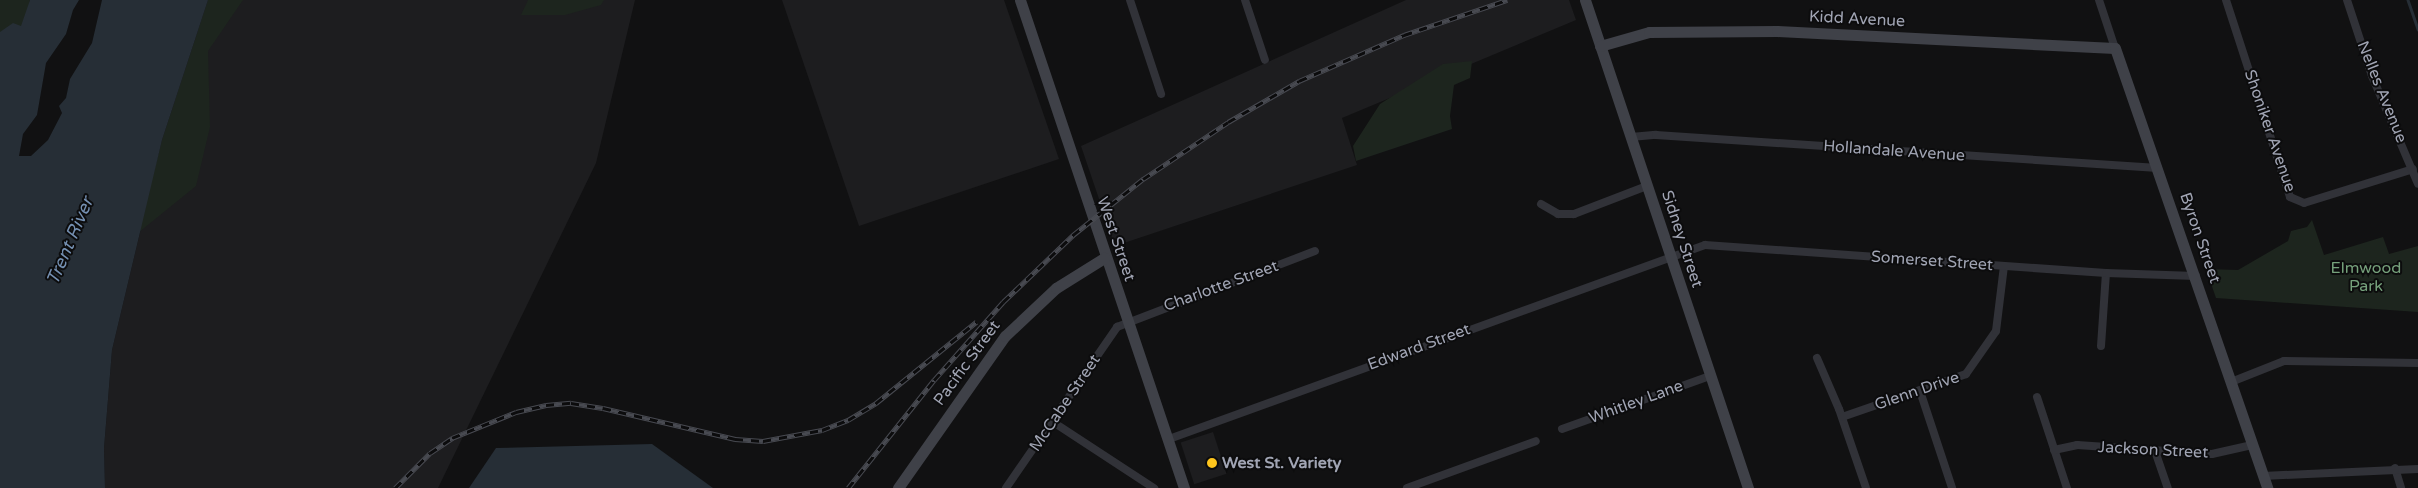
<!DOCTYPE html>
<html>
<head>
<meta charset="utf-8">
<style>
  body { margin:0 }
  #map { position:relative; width:2418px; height:488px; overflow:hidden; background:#111112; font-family:"Varela Round",sans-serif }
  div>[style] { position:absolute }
  .built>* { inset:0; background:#1d1d1f; transform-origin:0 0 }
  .green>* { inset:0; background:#1d251e }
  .water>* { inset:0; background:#262e36 }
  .stream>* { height:2.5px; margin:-1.25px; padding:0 1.25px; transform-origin:1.25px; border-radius:1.25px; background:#262e36 }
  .street>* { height:8px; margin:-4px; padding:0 4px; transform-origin:4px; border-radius:4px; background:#313238 }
  .secondary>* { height:11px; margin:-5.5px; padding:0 5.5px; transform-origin:5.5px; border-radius:5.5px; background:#3f4148 }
  .rail>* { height:4.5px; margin-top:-2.25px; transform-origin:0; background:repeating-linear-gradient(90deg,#0c0c0d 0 8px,#484a51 0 16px); box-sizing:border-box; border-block:1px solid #484a51 }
  .dots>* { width:14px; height:14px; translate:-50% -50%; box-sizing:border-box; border:2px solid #0c0c0d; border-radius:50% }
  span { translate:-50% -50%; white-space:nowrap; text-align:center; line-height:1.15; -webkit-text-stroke:4px #0c0c0d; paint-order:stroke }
  .street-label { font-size:16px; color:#a1a5b4 }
  .park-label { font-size:16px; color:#76a17c }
  .poi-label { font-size:16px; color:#a1a5b4; font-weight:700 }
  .left { translate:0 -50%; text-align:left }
  .water-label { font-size:18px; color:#7590b2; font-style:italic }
</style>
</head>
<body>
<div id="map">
  <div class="built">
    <div style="clip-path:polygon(208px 0,635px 0,596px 163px,438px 488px,105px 488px,104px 448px,112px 350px,162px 140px)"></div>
    <div style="clip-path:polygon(782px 0,1004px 0,1059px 159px,859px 226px)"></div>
    <div style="clip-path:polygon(1406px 0,1569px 0,1576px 20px,1342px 118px,1357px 165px,1115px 246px,1081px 146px)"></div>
    <div style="left:1213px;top:432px;width:44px;height:34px;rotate:72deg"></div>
  </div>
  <div class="green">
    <div style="clip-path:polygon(0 0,30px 0,25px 24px,0 66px)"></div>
    <div style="clip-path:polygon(208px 0,243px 0,208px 51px,210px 127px,196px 186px,138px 233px,162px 140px)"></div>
    <div style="clip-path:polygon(528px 0,604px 0,601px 5px,565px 15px,521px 15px)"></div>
    <div style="clip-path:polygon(1472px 61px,1470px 78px,1454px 85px,1450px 116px,1452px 129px,1356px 161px,1353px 146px,1380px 104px,1443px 64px)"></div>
    <div style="clip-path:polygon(2312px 220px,2324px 255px,2383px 237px,2389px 254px,2418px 246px,2418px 312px,2216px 298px,2206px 269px,2238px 270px,2288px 241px,2291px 231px,2307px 227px)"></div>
  </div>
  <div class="water">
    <div style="clip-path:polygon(30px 0,79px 0,73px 10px,66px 34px,46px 63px,37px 115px,23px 134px,19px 156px,31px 156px,48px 140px,62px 113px,59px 106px,66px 98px,70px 79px,92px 43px,102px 0,208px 0,162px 140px,112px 350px,104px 448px,105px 488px,0 488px,0 32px,13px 23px,21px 26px)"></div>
    <div style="clip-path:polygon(652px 444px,713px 488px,469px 488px,496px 448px)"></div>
  </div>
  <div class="stream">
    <div style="left:2408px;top:0;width:31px;rotate:71deg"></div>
  </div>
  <div class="street">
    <div style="left:1130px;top:0;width:99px;rotate:71.7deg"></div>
    <div style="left:1245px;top:0;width:63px;rotate:71.6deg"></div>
    <div style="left:2099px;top:0;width:51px;rotate:71.6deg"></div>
    <div style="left:2226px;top:0;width:207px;rotate:72deg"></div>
    <div style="left:2290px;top:197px;width:15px;rotate:23deg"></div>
    <div style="left:2304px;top:203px;width:114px;rotate:-17.3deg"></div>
    <div style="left:2347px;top:0;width:80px;rotate:71.8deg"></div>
    <div style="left:2372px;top:76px;width:117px;rotate:66.9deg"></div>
    <div style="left:1631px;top:137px;width:25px;rotate:-5deg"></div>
    <div style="left:1656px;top:135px;width:503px;rotate:3.76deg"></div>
    <div style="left:1541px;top:204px;width:20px;rotate:30deg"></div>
    <div style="left:1558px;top:214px;width:16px"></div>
    <div style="left:1574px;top:214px;width:78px;rotate:-21deg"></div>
    <div style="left:2101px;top:346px;width:73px;rotate:-86.1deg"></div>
    <div style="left:1817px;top:358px;width:56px;rotate:66.7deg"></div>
    <div style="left:1839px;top:409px;width:83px;rotate:71.1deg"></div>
    <div style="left:2231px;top:382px;width:57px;rotate:-21.6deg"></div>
    <div style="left:2284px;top:361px;width:134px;rotate:0.9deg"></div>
    <div style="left:1920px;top:391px;width:102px;rotate:71.7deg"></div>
    <div style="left:2037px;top:397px;width:96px;rotate:71.8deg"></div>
    <div style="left:1842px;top:417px;width:131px;rotate:-19.1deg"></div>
    <div style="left:1966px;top:374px;width:52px;rotate:-55.1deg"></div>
    <div style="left:1996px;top:331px;width:65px;rotate:-83deg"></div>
    <div style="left:1053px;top:422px;width:121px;rotate:33.2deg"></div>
    <div style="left:1562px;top:429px;width:157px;rotate:-19.7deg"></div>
    <div style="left:1169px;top:439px;width:570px;rotate:-19.9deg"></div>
    <div style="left:1705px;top:245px;width:402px;rotate:4deg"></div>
    <div style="left:2106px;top:273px;width:90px;rotate:1.9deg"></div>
    <div style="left:2054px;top:450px;width:24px;rotate:-12deg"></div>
    <div style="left:2077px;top:445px;width:135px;rotate:3.8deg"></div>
    <div style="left:2212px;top:454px;width:41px;rotate:-12.7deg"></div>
    <div style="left:2155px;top:451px;width:39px;rotate:71deg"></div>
    <div style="left:2395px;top:468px;width:21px;rotate:73deg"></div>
    <div style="left:2263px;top:476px;width:155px;rotate:-2.6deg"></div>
    <div style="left:1006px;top:488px;width:196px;rotate:-55.4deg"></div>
    <div style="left:1117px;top:327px;width:212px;rotate:-21deg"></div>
    <div style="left:1407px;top:488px;width:137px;rotate:-20deg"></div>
  </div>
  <div class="secondary">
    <div style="left:1020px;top:0;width:515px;rotate:71.42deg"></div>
    <div style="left:1585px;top:0;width:515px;rotate:71.53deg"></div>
    <div style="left:1600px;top:46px;width:51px;rotate:-15.9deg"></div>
    <div style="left:1649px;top:32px;width:128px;rotate:-0.4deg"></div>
    <div style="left:1777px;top:31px;width:338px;rotate:2.9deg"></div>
    <div style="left:2115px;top:48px;width:466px;rotate:70.9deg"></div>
    <div style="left:898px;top:488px;width:186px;rotate:-54.9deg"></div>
    <div style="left:1005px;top:336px;width:70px;rotate:-43.3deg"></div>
    <div style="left:1056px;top:288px;width:57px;rotate:-32deg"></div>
  </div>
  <div class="rail">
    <div style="left:395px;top:488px;width:49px;rotate:-45deg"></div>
    <div style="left:430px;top:453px;width:27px;rotate:-34deg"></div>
    <div style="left:452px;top:438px;width:69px;rotate:-22.1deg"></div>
    <div style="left:516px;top:412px;width:31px;rotate:-13deg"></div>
    <div style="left:546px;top:405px;width:25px;rotate:-5deg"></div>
    <div style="left:571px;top:403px;width:32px;rotate:9deg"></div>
    <div style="left:603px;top:408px;width:136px;rotate:13.2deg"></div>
    <div style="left:735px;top:439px;width:28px;rotate:4deg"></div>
    <div style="left:763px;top:441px;width:60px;rotate:-10.6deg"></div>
    <div style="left:822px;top:430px;width:28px;rotate:-21deg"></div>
    <div style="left:848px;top:420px;width:33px;rotate:-31deg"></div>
    <div style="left:876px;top:403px;width:129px;rotate:-39deg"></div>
    <div style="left:848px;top:488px;width:138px;rotate:-51.5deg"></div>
    <div style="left:934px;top:380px;width:104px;rotate:-48.5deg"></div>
    <div style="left:1003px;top:302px;width:97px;rotate:-43.7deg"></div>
    <div style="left:1073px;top:235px;width:90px;rotate:-38.7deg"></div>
    <div style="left:1143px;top:179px;width:102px;rotate:-33.8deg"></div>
    <div style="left:1228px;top:122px;width:82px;rotate:-30deg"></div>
    <div style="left:1299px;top:81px;width:115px;rotate:-23.7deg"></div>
    <div style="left:1404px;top:35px;width:109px;rotate:-18.8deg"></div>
  </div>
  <div class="dots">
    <div style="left:1212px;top:463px;background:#fec51d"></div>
  </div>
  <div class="street-label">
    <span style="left:1857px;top:19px;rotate:3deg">Kidd Avenue</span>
    <span style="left:2382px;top:92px;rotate:68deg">Nelles Avenue</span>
    <span style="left:2270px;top:131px;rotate:71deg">Shoniker Avenue</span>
    <span style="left:1894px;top:151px;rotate:4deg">Hollandale Avenue</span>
    <span style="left:2200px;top:238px;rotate:71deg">Byron Street</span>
    <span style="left:1116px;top:239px;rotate:71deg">West Street</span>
    <span style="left:1682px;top:239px;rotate:72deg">Sidney Street</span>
    <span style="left:1932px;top:261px;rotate:4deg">Somerset Street</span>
    <span style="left:1221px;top:286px;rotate:-20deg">Charlotte Street</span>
    <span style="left:1419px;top:347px;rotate:-20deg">Edward Street</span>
    <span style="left:967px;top:363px;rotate:-54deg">Pacific Street</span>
    <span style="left:1917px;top:391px;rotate:-19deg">Glenn Drive</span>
    <span style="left:1636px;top:402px;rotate:-20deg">Whitley Lane</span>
    <span style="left:1065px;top:403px;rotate:-56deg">McCabe Street</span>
    <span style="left:2153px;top:450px;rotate:3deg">Jackson Street</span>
  </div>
  <div class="park-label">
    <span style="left:2366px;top:277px">Elmwood<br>Park</span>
  </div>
  <div class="poi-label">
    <span class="left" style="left:1222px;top:463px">West St. Variety</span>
  </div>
  <div class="water-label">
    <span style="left:70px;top:241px;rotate:-67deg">Trent River</span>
  </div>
</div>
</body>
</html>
